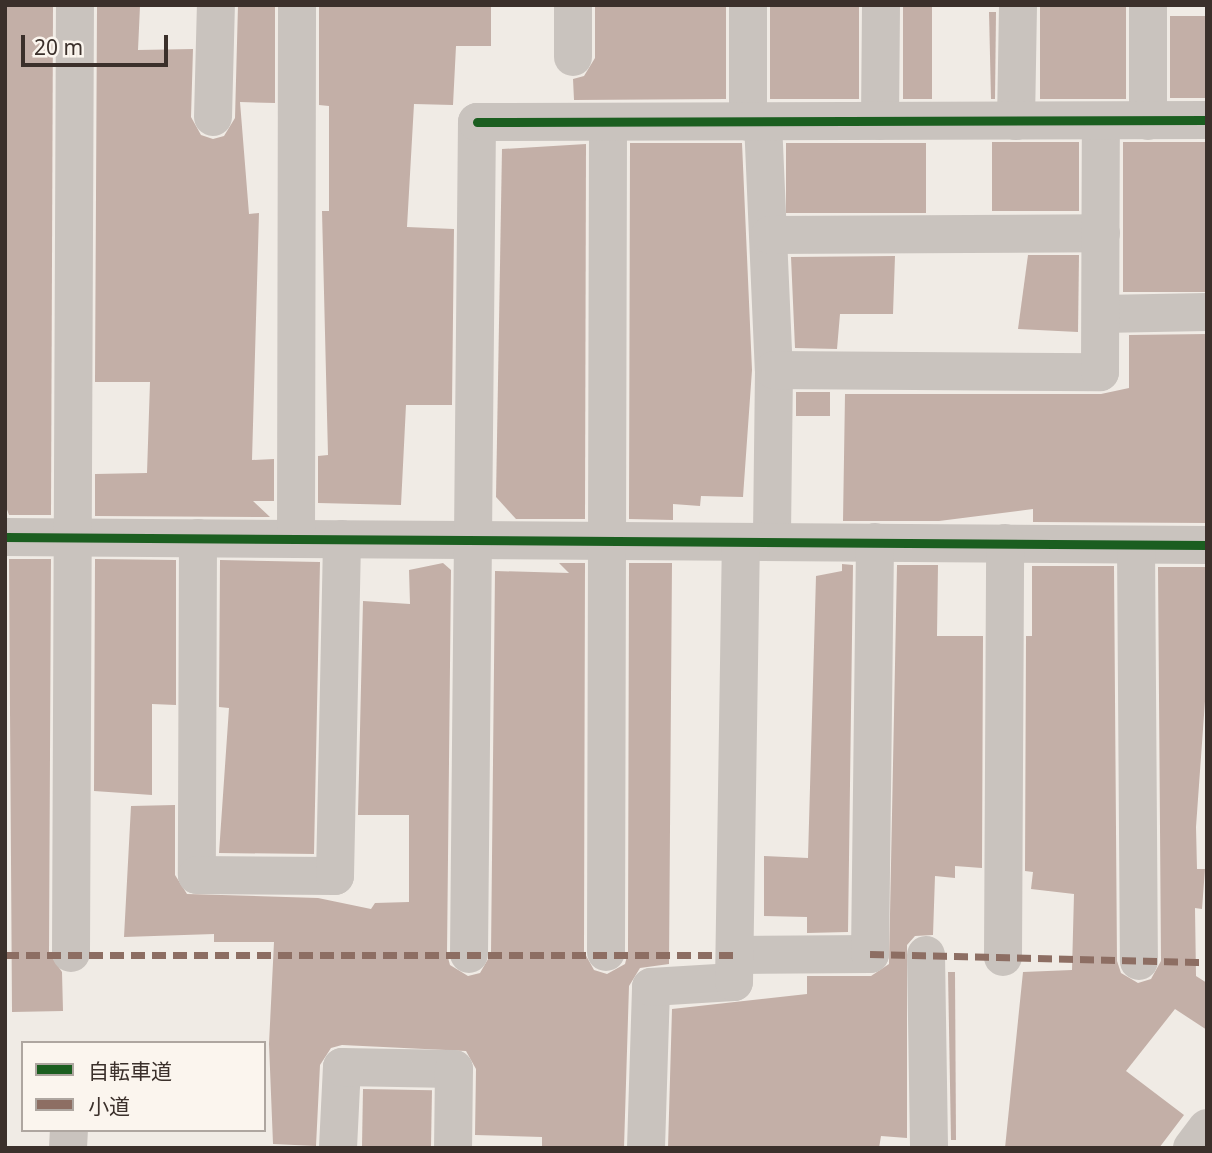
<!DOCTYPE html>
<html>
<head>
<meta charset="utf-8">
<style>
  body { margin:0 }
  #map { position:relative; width:1212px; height:1153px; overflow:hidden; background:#f0ebe5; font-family:"Noto Sans","Noto Sans JP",sans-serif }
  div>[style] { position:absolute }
  .building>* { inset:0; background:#c3afa7; transform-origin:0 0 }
  .minor>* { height:38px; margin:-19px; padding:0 19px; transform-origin:19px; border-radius:19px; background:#c9c3be }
  .quiet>* { height:7px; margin-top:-3.5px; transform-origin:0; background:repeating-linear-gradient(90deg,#8d6e63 0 14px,transparent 0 21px) }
  .cycleway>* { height:9px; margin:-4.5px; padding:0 4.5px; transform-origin:4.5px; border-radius:4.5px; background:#1b5e20 }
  span { translate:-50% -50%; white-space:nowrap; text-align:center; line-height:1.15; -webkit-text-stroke:5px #fbf5ee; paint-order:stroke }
  .frame { position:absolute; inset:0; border:7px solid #3b302b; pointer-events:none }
  .legend { position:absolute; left:21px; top:1041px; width:245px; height:91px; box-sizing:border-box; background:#fbf5ee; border:2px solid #aea6a0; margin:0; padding:9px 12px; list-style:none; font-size:21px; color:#3b302b }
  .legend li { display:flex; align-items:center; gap:14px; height:35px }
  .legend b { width:35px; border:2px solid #aea6a0 }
  .scale { position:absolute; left:21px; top:35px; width:147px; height:32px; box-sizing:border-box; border:4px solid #3b302b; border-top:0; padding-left:9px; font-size:21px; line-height:24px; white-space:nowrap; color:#3b302b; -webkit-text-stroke:5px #fbf5ee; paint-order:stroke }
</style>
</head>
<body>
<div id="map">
  <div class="building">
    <div style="clip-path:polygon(5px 5px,53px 5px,51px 515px,9px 515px,5px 504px)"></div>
    <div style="clip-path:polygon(238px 5px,275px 5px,275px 103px,240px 102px,249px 214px,259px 213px,252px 460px,274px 459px,274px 501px,253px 501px,270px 517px,95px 516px,95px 474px,147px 473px,150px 382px,95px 382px,97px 7px,140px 6px,138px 50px,193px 49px,191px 117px,201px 135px,213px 139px,224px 136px,235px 118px)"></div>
    <div style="clip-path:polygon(319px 5px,491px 5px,491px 46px,456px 46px,453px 105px,414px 104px,407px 227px,454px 229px,452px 405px,406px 405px,401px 505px,318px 503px,318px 456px,328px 455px,322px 211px,329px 211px,329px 106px,319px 105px)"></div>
    <div style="clip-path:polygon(595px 5px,726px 5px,726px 99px,574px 100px,573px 79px,584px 76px,595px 58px)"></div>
    <div style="left:770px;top:5px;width:89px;height:94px"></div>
    <div style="left:903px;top:5px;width:29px;height:94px"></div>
    <div style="left:1040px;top:5px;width:86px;height:94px"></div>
    <div style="clip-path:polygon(989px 12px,996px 12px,995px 99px,991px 99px)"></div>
    <div style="left:1170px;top:16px;width:37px;height:82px"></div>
    <div style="left:992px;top:142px;width:87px;height:69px"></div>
    <div style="left:1123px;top:142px;width:84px;height:150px"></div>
    <div style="clip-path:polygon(630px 143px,742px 143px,752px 370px,743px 497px,701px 496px,700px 506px,673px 504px,673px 520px,629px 519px)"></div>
    <div style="left:786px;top:143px;width:140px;height:70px"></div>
    <div style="clip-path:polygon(586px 144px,585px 519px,516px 519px,496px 497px,502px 149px)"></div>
    <div style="clip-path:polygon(1028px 255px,1079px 255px,1078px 332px,1018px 329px)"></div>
    <div style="clip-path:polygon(895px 256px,893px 314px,840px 314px,837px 349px,795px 348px,791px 257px)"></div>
    <div style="clip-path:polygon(1207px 334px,1207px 523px,1033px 522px,1033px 509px,939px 521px,843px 521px,845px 394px,1101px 394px,1129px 388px,1129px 335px)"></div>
    <div style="left:796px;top:392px;width:34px;height:24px"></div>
    <div style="clip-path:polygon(9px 559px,51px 559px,49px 953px,62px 972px,63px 1011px,12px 1012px)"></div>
    <div style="clip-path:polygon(95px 559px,176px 560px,176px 705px,152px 704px,152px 795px,94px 791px)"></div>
    <div style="clip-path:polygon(220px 560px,320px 562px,314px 854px,219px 853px,229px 708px,219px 707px)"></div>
    <div style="clip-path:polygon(443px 563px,451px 570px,447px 954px,450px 965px,468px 976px,480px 973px,491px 954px,495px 571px,569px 573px,559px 563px,585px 563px,584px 952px,594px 970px,607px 974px,625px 964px,628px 952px,629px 563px,672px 563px,669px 964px,640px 968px,629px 986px,624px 1148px,542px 1148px,542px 1137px,475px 1135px,476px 1069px,466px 1051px,342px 1045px,331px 1048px,320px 1065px,316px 1146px,273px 1144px,269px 1044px,274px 942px,214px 942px,214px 934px,124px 937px,131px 806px,175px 805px,175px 875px,187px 894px,318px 898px,371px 909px,375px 903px,409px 902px,409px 815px,358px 815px,363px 601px,410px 604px,409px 570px)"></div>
    <div style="clip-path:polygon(842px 564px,853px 565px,848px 932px,807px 933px,807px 917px,764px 916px,764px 856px,808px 858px,816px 576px,842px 571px)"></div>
    <div style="clip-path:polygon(897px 565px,938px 565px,937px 636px,983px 636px,982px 868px,955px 866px,955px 878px,935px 876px,933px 935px,915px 936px,907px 945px,907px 1138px,881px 1136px,879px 1148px,668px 1148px,672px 1009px,807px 994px,807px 976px,871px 976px,889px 964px)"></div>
    <div style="clip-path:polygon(1032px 566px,1114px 566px,1117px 961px,1121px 973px,1138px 983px,1151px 979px,1161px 961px,1158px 567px,1207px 567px,1207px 673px,1196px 827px,1197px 869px,1205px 869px,1202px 909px,1195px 908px,1196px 976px,1207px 983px,1207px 1030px,1175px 1009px,1126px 1071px,1184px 1115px,1159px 1148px,1005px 1148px,1023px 972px,1072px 970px,1074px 894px,1031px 889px,1033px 872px,1025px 871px,1026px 636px,1032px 636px)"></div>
    <div style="clip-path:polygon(948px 972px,955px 972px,956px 1140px,951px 1140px)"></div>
    <div style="left:363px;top:1089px;width:69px;height:58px;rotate:1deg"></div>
  </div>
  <div class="minor">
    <div style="left:1148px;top:5px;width:116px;rotate:90deg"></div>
    <div style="left:573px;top:57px;width:52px;rotate:-90deg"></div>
    <div style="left:213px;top:117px;width:112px;rotate:-88.5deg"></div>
    <div style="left:880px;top:121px;width:116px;rotate:-89.5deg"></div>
    <div style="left:1016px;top:121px;width:116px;rotate:-89deg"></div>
    <div style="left:748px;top:122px;width:117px;rotate:-90deg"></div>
    <div style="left:763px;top:122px;width:248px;rotate:87.5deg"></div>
    <div style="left:774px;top:370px;width:172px;rotate:90.7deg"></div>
    <div style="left:770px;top:235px;width:331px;rotate:-0.3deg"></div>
    <div style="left:1101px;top:314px;width:106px;rotate:-1.1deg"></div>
    <div style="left:774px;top:370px;width:326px;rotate:0.4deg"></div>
    <div style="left:1100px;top:372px;width:251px;rotate:-89.8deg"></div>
    <div style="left:5px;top:537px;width:1202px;rotate:0.38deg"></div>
    <div style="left:198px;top:538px;width:337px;rotate:90.2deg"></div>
    <div style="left:197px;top:875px;width:138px;rotate:0.4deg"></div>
    <div style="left:335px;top:876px;width:337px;rotate:-88.8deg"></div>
    <div style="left:296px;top:539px;width:534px;rotate:-89.89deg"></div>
    <div style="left:1136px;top:545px;width:416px;rotate:89.6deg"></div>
    <div style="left:606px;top:952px;width:830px;rotate:-89.86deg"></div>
    <div style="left:71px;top:953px;width:948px;rotate:-89.76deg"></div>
    <div style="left:469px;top:954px;width:832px;rotate:-89.45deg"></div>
    <div style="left:477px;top:122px;width:730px;rotate:-0.16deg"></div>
    <div style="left:738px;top:955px;width:132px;rotate:-0.4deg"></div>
    <div style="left:870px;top:954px;width:412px;rotate:-89.3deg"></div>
    <div style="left:926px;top:955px;width:193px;rotate:89.1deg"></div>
    <div style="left:1003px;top:957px;width:414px;rotate:-89.7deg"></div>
    <div style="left:68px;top:1148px;width:18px;rotate:-87deg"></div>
    <div style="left:338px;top:1148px;width:81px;rotate:-87.2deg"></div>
    <div style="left:342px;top:1067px;width:112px;rotate:1deg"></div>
    <div style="left:454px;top:1069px;width:79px;rotate:90.7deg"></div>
    <div style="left:646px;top:1148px;width:161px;rotate:-88.2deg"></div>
    <div style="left:651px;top:987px;width:83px;rotate:-3.4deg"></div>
    <div style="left:734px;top:982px;width:440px;rotate:-89.1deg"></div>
    <div style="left:1192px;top:1148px;width:25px;rotate:-53deg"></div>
  </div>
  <div class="quiet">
    <div style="left:870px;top:954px;width:337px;rotate:1.4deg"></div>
    <div style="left:5px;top:955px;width:733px"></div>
  </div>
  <div class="cycleway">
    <div style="left:477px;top:122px;width:730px;rotate:-0.16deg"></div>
    <div style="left:5px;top:537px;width:1202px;rotate:0.38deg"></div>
  </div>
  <div class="frame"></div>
  <ul class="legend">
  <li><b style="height:9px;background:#1b5e20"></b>自転車道</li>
  <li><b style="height:9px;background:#8d6e63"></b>小道</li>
  </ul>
  <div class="scale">20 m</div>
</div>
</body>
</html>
